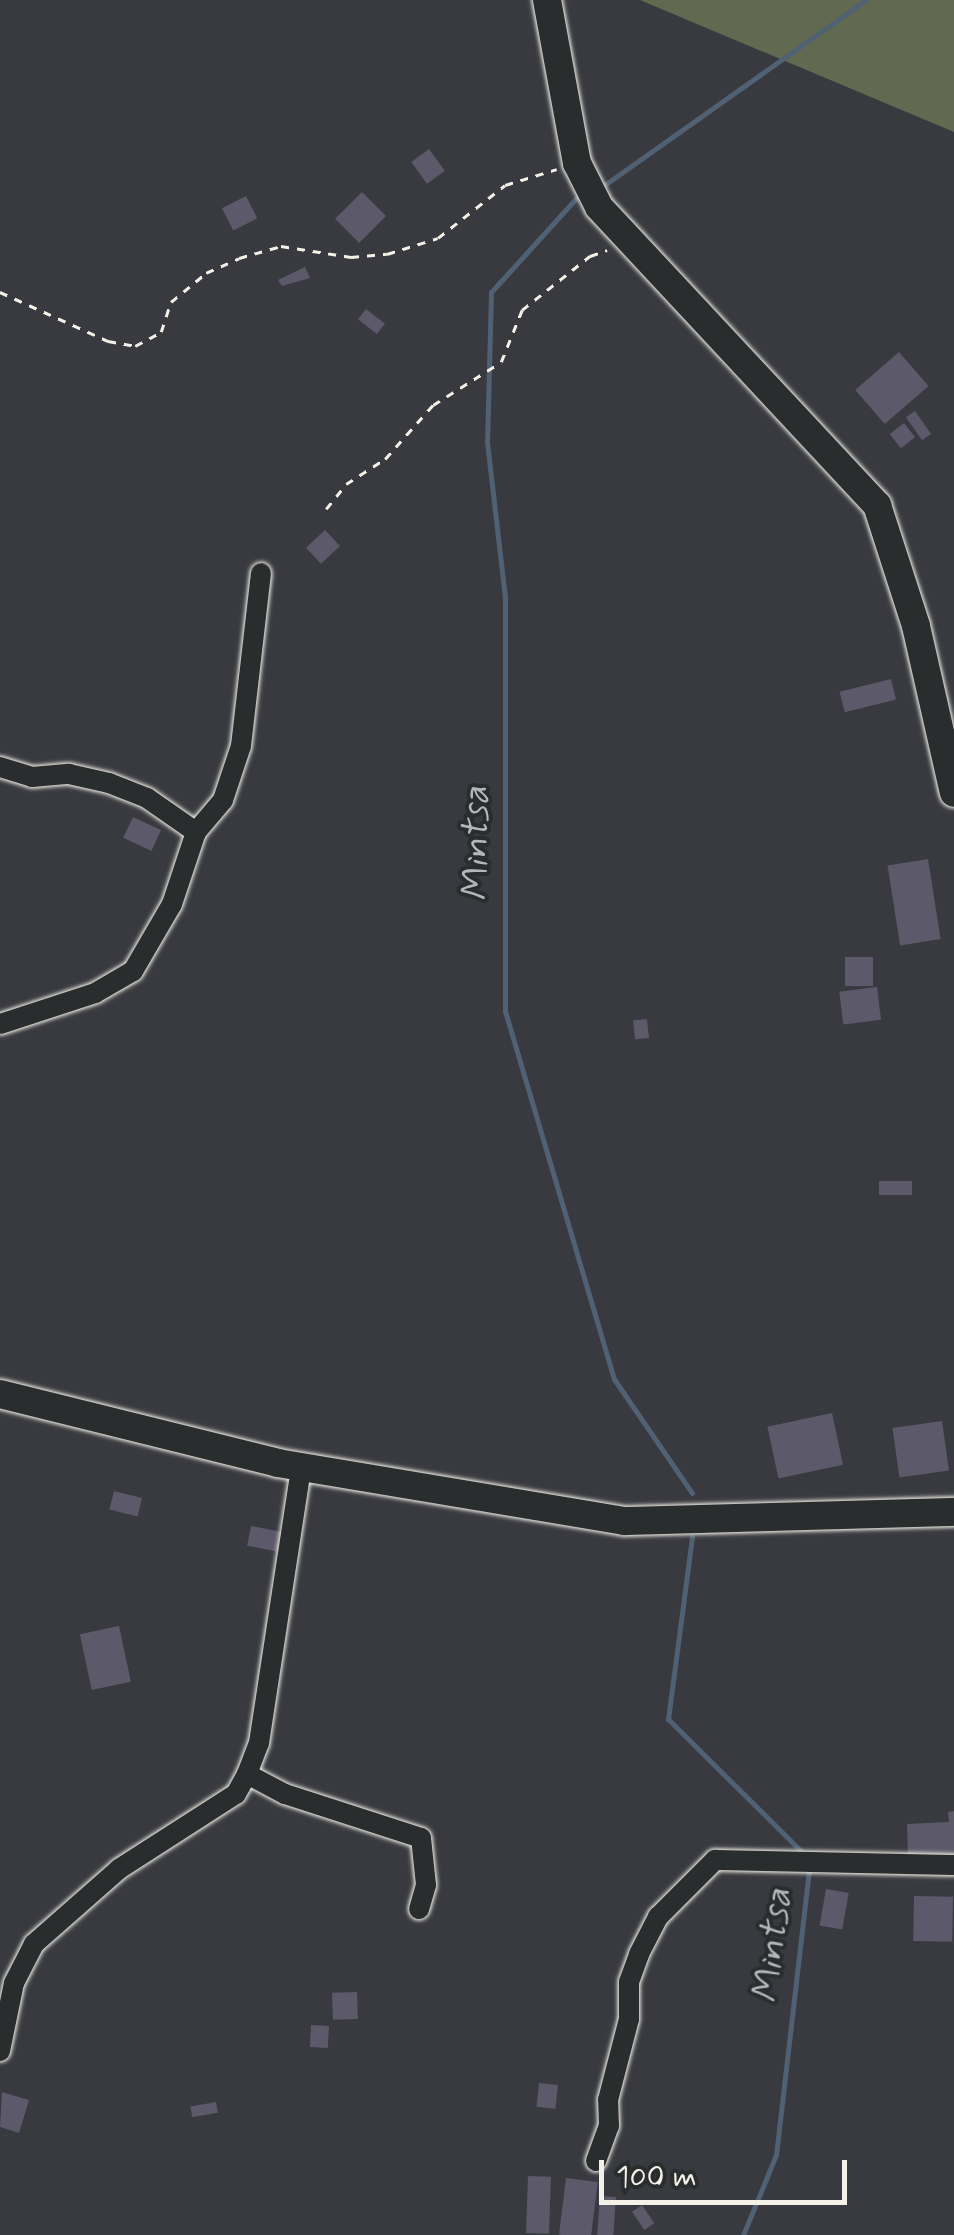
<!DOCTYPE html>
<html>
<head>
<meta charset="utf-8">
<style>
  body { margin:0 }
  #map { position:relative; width:954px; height:2235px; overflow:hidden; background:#393a40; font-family:Mynerve,sans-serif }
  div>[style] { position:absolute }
  .green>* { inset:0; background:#616a50 }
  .stream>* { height:5px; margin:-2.5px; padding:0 2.5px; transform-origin:2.5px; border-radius:2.5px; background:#4f6172 }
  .building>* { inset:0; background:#5c596a; transform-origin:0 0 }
  .path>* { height:2.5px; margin-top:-1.25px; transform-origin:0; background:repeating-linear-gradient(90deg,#f4f1e8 0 8px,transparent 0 16px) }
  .roads { filter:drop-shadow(0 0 2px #f4f1e8) drop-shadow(0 0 2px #f4f1e8) }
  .street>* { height:20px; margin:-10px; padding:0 10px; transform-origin:10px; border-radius:10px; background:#2a2d2e }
  .secondary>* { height:28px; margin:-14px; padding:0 14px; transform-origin:14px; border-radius:14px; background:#2a2d2e }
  span { translate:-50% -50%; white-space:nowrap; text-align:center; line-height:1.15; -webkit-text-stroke:8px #2a2d2e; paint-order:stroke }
  .water-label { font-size:38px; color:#b2b7b9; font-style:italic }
  .scale { position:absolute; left:599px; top:2160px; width:248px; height:45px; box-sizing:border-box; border:5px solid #f4f1e8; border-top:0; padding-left:12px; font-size:30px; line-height:35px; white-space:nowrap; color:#f4f1e8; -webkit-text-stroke:8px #2a2d2e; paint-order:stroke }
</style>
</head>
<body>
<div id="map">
  <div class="green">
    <div style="clip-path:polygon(640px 0,954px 0,954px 132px)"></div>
  </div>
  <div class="stream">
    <div style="left:603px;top:186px;width:322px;rotate:-35.3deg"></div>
    <div style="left:580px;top:194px;width:132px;rotate:132.2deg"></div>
    <div style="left:491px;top:292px;width:150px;rotate:91.5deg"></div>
    <div style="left:487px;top:442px;width:156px;rotate:83.4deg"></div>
    <div style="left:505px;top:597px;width:414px;rotate:90deg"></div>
    <div style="left:505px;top:1011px;width:384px;rotate:73.5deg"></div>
    <div style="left:614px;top:1379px;width:138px;rotate:55.6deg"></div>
    <div style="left:692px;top:1537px;width:184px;rotate:97.5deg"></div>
    <div style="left:668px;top:1719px;width:194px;rotate:44.8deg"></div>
    <div style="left:743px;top:2235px;width:87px;rotate:-67.6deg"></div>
    <div style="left:776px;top:2155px;width:287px;rotate:-83.4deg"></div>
  </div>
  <div class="building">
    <div style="left:429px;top:149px;width:27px;height:22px;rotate:54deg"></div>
    <div style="left:362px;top:192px;width:34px;height:38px;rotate:45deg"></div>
    <div style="left:246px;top:196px;width:25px;height:27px;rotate:63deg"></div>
    <div style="clip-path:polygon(305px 267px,310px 278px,282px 286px,278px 280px)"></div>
    <div style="left:366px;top:309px;width:24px;height:13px;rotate:38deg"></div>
    <div style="left:899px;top:352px;width:45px;height:58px;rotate:49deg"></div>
    <div style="left:915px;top:411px;width:28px;height:11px;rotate:55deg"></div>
    <div style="left:904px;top:423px;width:18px;height:18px;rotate:52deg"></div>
    <div style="left:325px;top:530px;width:22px;height:26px;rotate:47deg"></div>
    <div style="left:891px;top:679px;width:21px;height:53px;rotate:76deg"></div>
    <div style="left:133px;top:817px;width:31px;height:23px;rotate:25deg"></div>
    <div style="left:928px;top:859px;width:81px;height:41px;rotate:81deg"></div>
    <div style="left:845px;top:957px;width:28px;height:29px"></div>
    <div style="left:877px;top:987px;width:33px;height:38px;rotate:83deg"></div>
    <div style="left:647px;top:1019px;width:19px;height:14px;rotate:84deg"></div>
    <div style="left:879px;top:1181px;width:33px;height:14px"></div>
    <div style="left:832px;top:1413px;width:53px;height:66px;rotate:78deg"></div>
    <div style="left:942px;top:1421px;width:50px;height:50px;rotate:82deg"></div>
    <div style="left:114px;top:1491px;width:29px;height:19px;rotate:14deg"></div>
    <div style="left:251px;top:1526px;width:33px;height:20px;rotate:11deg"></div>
    <div style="left:119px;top:1626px;width:57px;height:40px;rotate:78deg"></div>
    <div style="clip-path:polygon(954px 1811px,954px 1856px,908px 1858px,907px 1824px,949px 1822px,948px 1812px)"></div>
    <div style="left:826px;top:1889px;width:23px;height:37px;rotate:10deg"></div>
    <div style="left:914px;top:1896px;width:39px;height:45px;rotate:1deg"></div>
    <div style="left:357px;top:1992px;width:27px;height:25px;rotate:88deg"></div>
    <div style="left:311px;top:2025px;width:18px;height:22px;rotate:3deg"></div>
    <div style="left:539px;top:2083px;width:19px;height:24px;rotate:6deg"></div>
    <div style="clip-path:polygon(2px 2092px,29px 2100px,19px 2133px,0 2127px)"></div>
    <div style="left:216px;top:2102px;width:11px;height:26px;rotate:80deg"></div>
    <div style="left:528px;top:2176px;width:23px;height:57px;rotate:2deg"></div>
    <div style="left:566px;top:2178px;width:32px;height:57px;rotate:7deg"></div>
    <div style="left:600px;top:2196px;width:16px;height:39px;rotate:4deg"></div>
    <div style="left:642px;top:2205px;width:22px;height:12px;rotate:56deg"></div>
  </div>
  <div class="path">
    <div style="left:0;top:292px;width:119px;rotate:24.4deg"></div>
    <div style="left:108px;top:341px;width:27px;rotate:10deg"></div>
    <div style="left:135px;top:346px;width:30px;rotate:-28deg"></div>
    <div style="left:161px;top:332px;width:32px;rotate:-72deg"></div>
    <div style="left:171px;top:302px;width:45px;rotate:-39.6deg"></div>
    <div style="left:206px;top:273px;width:36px;rotate:-24deg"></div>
    <div style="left:239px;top:258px;width:44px;rotate:-15.9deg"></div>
    <div style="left:281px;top:246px;width:71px;rotate:8.9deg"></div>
    <div style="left:351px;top:257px;width:36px;rotate:-5deg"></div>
    <div style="left:387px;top:254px;width:53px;rotate:-17.4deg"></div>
    <div style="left:438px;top:238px;width:85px;rotate:-38.3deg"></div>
    <div style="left:505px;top:185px;width:54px;rotate:-17.1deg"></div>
    <div style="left:326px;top:509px;width:32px;rotate:-51deg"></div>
    <div style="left:346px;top:484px;width:46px;rotate:-32.7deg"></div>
    <div style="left:385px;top:459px;width:72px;rotate:-48.4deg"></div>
    <div style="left:433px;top:405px;width:80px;rotate:-32.3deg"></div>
    <div style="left:501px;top:362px;width:56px;rotate:-68deg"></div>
    <div style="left:522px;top:310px;width:87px;rotate:-38.5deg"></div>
    <div style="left:590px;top:256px;width:18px;rotate:-19deg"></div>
  </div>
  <div class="roads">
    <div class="street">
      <div style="left:0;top:767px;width:34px;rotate:17deg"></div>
      <div style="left:32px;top:777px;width:37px;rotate:-5deg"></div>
      <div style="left:69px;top:774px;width:41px;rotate:12.7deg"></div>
      <div style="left:109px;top:783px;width:41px;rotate:21.5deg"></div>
      <div style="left:147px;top:798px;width:60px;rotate:34.8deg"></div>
      <div style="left:196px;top:832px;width:76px;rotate:108.4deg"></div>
      <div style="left:172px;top:904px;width:78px;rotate:120.2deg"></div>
      <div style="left:133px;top:971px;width:44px;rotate:149.9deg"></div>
      <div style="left:95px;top:993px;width:100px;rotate:161.9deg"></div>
      <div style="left:196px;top:832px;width:42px;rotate:-49.8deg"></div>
      <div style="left:223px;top:800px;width:57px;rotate:-71.6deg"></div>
      <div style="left:241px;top:746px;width:174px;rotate:-83.4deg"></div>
      <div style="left:247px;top:1774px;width:43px;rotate:27.8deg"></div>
      <div style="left:285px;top:1794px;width:143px;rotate:17.9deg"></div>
      <div style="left:421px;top:1838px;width:47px;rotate:83.9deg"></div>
      <div style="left:426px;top:1885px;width:25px;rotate:106deg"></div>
      <div style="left:0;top:2051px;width:69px;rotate:-78.4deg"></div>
      <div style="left:14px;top:1983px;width:44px;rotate:-62.9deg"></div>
      <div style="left:34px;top:1944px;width:113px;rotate:-41.4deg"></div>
      <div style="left:119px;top:1869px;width:139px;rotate:-32.7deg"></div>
      <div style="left:236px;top:1794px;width:23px;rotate:-61deg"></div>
      <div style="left:247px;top:1774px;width:33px;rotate:-69deg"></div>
      <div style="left:259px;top:1743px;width:278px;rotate:-81.3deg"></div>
      <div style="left:596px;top:2161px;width:37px;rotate:-70deg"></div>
      <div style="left:609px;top:2126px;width:26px;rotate:-92deg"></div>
      <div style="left:608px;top:2100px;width:84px;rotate:-75.5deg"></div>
      <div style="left:629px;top:2019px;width:37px;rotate:-90deg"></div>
      <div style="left:629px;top:1982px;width:30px;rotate:-70deg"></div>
      <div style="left:639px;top:1954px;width:42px;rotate:-62.8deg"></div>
      <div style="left:658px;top:1917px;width:81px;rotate:-45deg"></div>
      <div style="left:715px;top:1860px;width:239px;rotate:1.2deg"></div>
    </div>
    <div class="secondary">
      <div style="left:547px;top:0;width:166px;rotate:79.6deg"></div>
      <div style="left:577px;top:163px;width:49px;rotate:63.4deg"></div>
      <div style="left:599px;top:207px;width:408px;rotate:47deg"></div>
      <div style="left:877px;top:505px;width:127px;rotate:72.1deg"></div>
      <div style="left:916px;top:626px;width:171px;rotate:77.2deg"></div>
      <div style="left:0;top:1394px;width:286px;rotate:13.9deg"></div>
      <div style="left:278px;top:1463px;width:351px;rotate:9.5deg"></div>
      <div style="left:624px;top:1521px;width:330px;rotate:-1.6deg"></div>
    </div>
  </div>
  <div class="water-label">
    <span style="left:477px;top:844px;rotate:-90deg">Mintsa</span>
    <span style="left:773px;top:1946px;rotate:-83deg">Mintsa</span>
  </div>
  <div class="scale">100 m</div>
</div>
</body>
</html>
